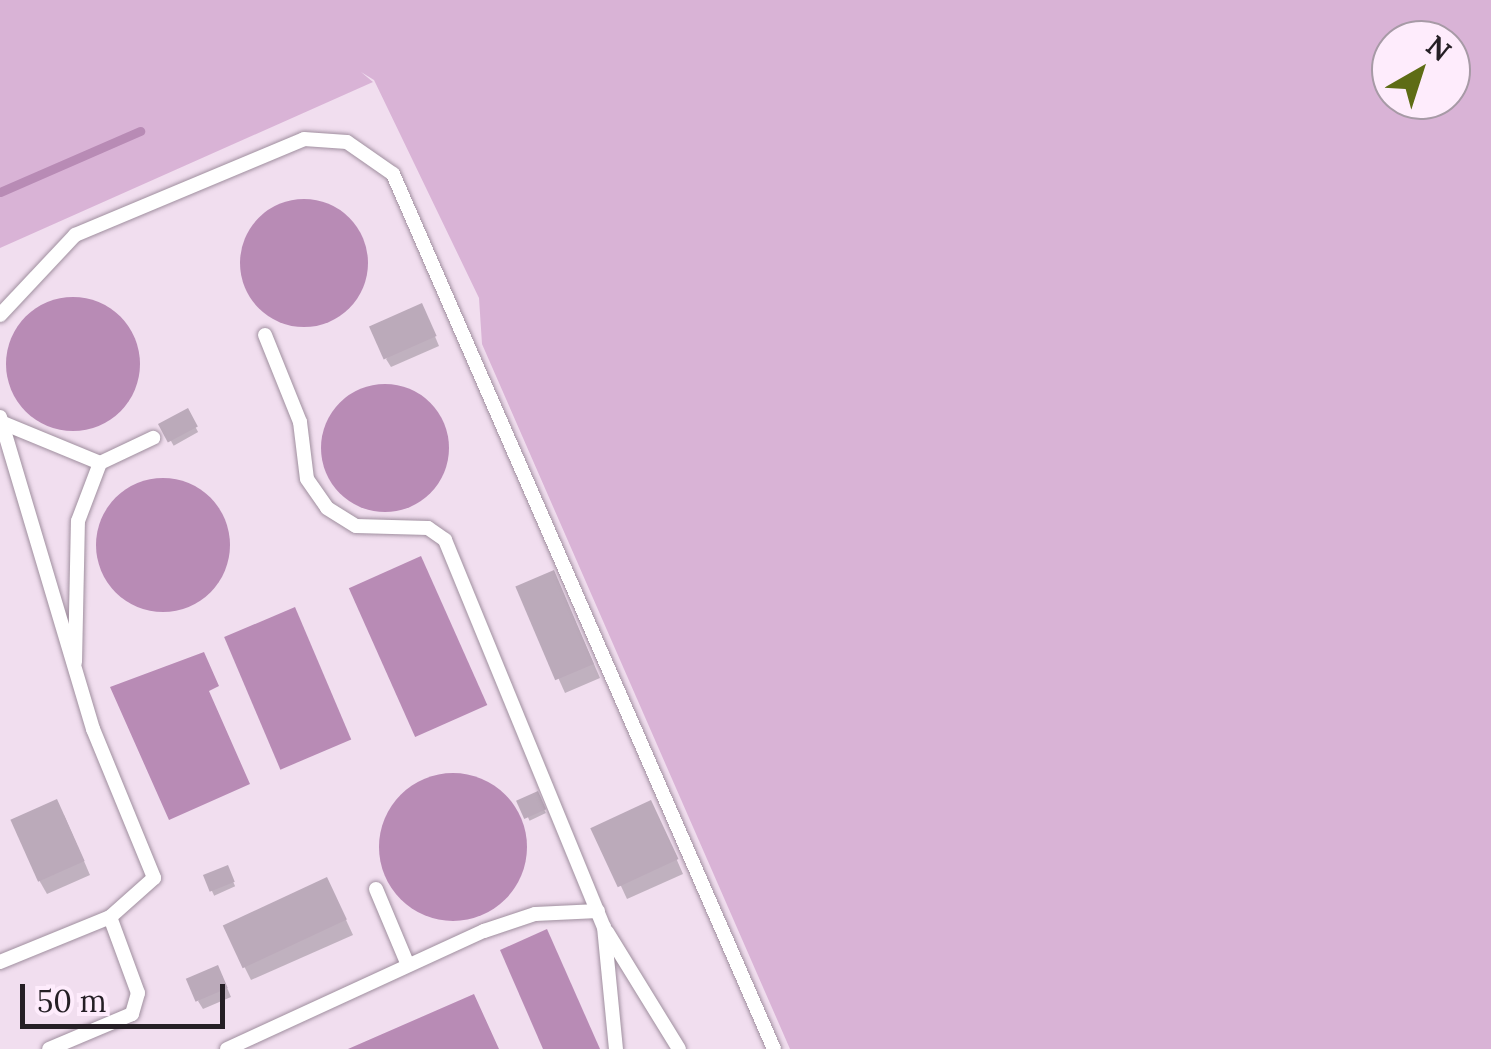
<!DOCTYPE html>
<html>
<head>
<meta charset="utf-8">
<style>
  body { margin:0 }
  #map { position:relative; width:1491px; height:1049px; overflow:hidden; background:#f1deef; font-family:Lora,serif }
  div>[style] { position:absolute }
  .green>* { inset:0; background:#d9b3d6 }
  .water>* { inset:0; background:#b88bb5; transform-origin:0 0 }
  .round { border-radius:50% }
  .shadow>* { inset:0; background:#0003; transform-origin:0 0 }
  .stream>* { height:9px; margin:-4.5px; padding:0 4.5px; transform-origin:4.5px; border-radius:4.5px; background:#b88bb5 }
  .building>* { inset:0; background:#bbaaba; transform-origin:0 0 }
  .roads { filter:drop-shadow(0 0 2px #a08f9f) drop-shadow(0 0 2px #a08f9f) }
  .service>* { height:14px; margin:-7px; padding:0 7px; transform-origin:7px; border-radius:7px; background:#fff }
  span { translate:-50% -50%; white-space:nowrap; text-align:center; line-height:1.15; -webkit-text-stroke:9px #feecfc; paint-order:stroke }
  .north { position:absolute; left:1371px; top:20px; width:100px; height:100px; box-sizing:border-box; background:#feecfc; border:2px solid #a79aa6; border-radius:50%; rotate:39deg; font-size:28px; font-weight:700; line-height:40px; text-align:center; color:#251f25 }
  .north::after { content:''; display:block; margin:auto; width:35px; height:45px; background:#5e6c15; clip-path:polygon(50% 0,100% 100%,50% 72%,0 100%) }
  .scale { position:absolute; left:20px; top:984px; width:205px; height:45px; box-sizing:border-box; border:5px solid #251f25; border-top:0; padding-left:12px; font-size:30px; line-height:35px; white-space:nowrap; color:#251f25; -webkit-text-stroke:8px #feecfc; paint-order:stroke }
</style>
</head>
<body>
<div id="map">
  <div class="green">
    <div style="clip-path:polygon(evenodd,0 0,1491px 0,1491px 1049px,790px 1049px,482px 344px,479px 298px,374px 80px,361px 72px,373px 82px,0 248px,0 0,1391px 40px,1451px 40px,1451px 100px,1391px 100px,1391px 40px)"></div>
  </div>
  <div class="water">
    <div class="round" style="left:240px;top:199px;width:128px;height:128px"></div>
    <div class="round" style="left:6px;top:297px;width:134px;height:134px"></div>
    <div class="round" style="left:321px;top:384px;width:128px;height:128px"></div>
    <div class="round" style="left:96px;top:478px;width:134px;height:134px"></div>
    <div style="left:421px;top:556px;width:163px;height:79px;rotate:66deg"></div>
    <div style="left:295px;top:607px;width:144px;height:77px;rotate:67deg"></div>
    <div style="clip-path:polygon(204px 652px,219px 686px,209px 691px,250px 784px,169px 820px,110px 687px)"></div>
    <div class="round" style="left:379px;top:773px;width:148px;height:148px"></div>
    <div style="clip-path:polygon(547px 929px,600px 1049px,543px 1049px,500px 950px)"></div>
    <div style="clip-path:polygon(474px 994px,499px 1049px,347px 1049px,348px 1049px)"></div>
  </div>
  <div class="shadow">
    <div style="clip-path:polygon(426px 315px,439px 346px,391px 367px,386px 359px)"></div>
    <div style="left:187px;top:412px;width:23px;height:28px;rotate:61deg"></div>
    <div style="clip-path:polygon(560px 586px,600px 678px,565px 693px,518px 588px)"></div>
    <div style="left:537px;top:794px;width:21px;height:18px;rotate:65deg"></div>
    <div style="clip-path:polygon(64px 815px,90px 875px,47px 894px,39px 880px)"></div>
    <div style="clip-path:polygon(658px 817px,683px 874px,627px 899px,594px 828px)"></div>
    <div style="left:227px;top:868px;width:20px;height:23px;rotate:66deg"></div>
    <div style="clip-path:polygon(334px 894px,353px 935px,251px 980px,244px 966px)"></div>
    <div style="clip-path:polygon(222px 976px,231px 997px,203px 1009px,198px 1001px)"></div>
  </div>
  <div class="stream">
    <div style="left:0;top:192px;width:153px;rotate:-23.5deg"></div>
  </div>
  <div class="building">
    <div style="left:422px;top:303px;width:36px;height:58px;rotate:66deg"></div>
    <div style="left:188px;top:408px;width:21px;height:34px;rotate:62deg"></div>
    <div style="left:554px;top:570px;width:102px;height:42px;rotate:67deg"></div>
    <div style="left:538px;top:791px;width:20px;height:24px;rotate:66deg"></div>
    <div style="left:57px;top:799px;width:68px;height:51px;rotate:66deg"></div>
    <div style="left:651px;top:800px;width:65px;height:67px;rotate:65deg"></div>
    <div style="left:228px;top:865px;width:18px;height:27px;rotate:68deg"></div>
    <div style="left:327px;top:877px;width:47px;height:115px;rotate:65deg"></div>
    <div style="left:218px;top:965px;width:25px;height:35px;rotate:67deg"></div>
  </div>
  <div class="roads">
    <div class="service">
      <div style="left:0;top:315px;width:110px;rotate:-46.8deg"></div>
      <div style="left:75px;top:235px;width:248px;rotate:-22.7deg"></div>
      <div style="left:304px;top:139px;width:43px;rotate:4deg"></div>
      <div style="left:347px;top:142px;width:56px;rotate:34.8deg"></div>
      <div style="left:393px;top:174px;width:954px;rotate:66.47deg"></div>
      <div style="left:265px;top:335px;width:94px;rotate:68.1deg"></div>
      <div style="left:300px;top:422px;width:57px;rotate:83deg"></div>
      <div style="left:307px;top:479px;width:35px;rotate:55deg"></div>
      <div style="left:327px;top:508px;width:34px;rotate:32deg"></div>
      <div style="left:356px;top:526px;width:72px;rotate:1.6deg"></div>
      <div style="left:428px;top:528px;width:21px;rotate:35deg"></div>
      <div style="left:445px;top:540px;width:418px;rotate:67.7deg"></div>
      <div style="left:604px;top:927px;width:123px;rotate:84.4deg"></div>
      <div style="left:0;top:417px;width:326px;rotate:73.4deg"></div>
      <div style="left:93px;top:729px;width:161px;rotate:67.7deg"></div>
      <div style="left:154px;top:878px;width:59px;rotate:138.4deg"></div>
      <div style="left:110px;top:917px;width:81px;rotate:69.8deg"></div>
      <div style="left:138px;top:993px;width:22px;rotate:106deg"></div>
      <div style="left:132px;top:1014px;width:90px;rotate:157.1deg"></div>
      <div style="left:3px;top:423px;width:105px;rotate:22.4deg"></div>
      <div style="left:100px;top:463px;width:59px;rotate:-25.3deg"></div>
      <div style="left:75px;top:662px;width:141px;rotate:-88.8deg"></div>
      <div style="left:78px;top:521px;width:62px;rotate:-69.2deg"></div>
      <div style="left:376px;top:889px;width:82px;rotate:67.2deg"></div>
      <div style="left:607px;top:932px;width:137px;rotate:58.4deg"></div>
      <div style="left:0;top:962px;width:119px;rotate:-22.2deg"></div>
      <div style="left:227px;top:1049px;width:283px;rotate:-24.7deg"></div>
      <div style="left:484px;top:931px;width:54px;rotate:-18.4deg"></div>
      <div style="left:535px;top:914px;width:63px;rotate:-2.7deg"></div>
    </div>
  </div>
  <div class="north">N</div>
  <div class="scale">50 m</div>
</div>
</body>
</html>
